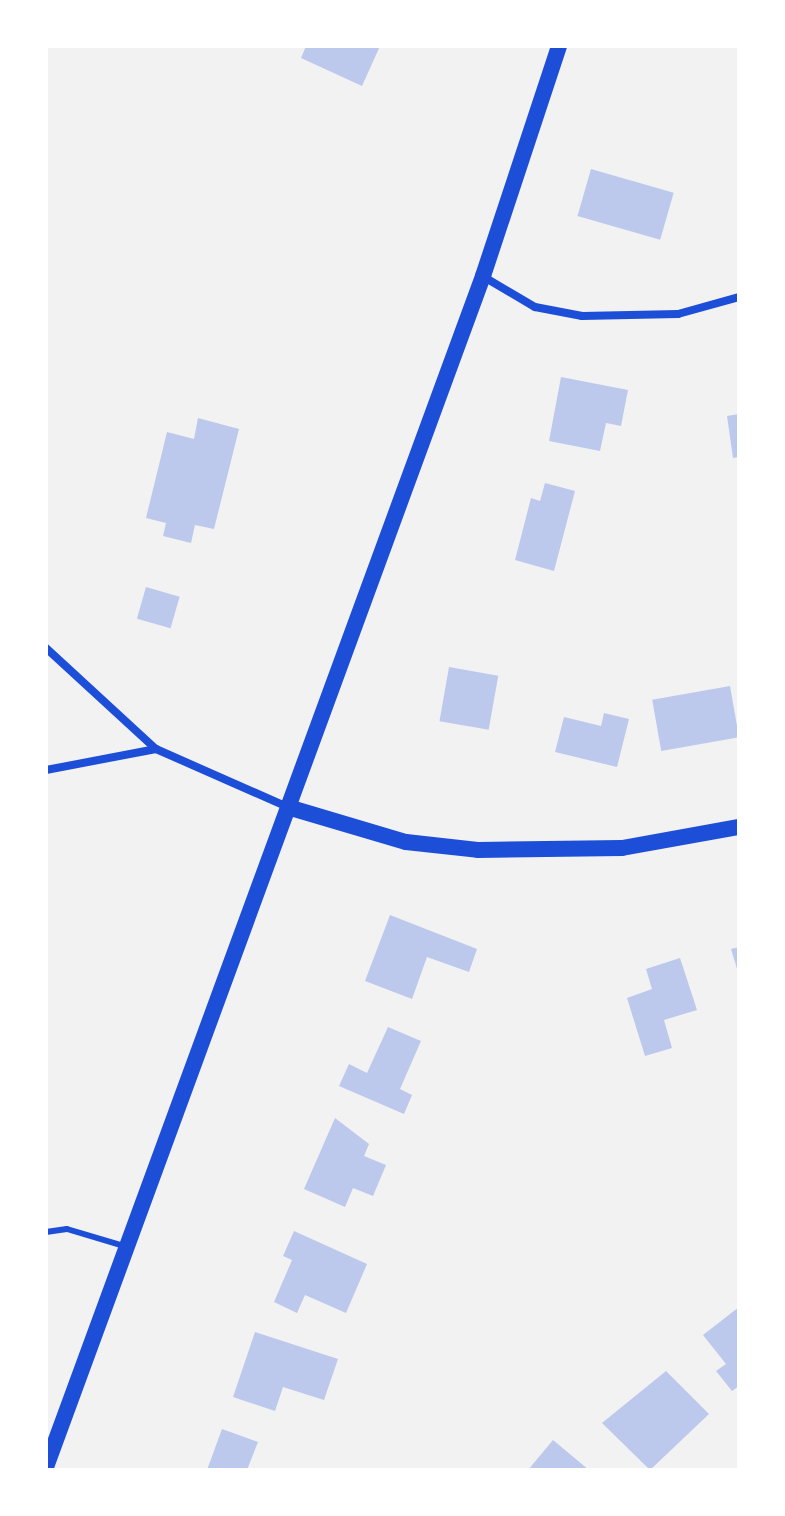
<!DOCTYPE html>
<html>
<head>
<meta charset="utf-8">
<style>
  body { margin:0 }
  #map { position:relative; width:785px; height:1516px; overflow:hidden; background:#f2f2f2; font-family:Inter,sans-serif }
  div>[style] { position:absolute }
  .building>* { inset:0; background:#bdc9ec; transform-origin:0 0 }
  .service>* { height:6px; margin:-3px; padding:0 3px; transform-origin:3px; border-radius:3px; background:#1d4ed8 }
  .minor>* { height:8px; margin:-4px; padding:0 4px; transform-origin:4px; border-radius:4px; background:#1d4ed8 }
  .secondary>* { height:16px; margin:-8px; padding:0 8px; transform-origin:8px; border-radius:8px; background:#1d4ed8 }
  span { translate:-50% -50%; white-space:nowrap; text-align:center; line-height:1.15; -webkit-text-stroke:6px #fff; paint-order:stroke }
  .frame { position:absolute; inset:0; border:48px solid #fff; pointer-events:none }
</style>
</head>
<body>
<div id="map">
  <div class="building">
    <div style="clip-path:polygon(306px 46px,380px 46px,362px 86px,301px 58px)"></div>
    <div style="left:591px;top:169px;width:86px;height:49px;rotate:16deg"></div>
    <div style="clip-path:polygon(561px 377px,628px 390px,621px 426px,606px 423px,600px 451px,549px 441px)"></div>
    <div style="clip-path:polygon(739px 414px,739px 457px,733px 458px,727px 416px)"></div>
    <div style="clip-path:polygon(198px 418px,239px 429px,214px 529px,195px 525px,191px 543px,163px 536px,166px 523px,146px 518px,167px 432px,194px 439px)"></div>
    <div style="clip-path:polygon(545px 483px,575px 491px,554px 571px,515px 560px,531px 498px,540px 501px)"></div>
    <div style="left:146px;top:587px;width:35px;height:33px;rotate:16deg"></div>
    <div style="left:449px;top:667px;width:50px;height:55px;rotate:10deg"></div>
    <div style="left:730px;top:686px;width:52px;height:79px;rotate:80deg"></div>
    <div style="clip-path:polygon(604px 713px,629px 719px,617px 767px,555px 752px,564px 717px,601px 726px)"></div>
    <div style="clip-path:polygon(390px 915px,477px 949px,469px 972px,427px 957px,412px 999px,365px 981px)"></div>
    <div style="clip-path:polygon(739px 947px,739px 972px,738px 972px,731px 949px)"></div>
    <div style="clip-path:polygon(680px 958px,697px 1010px,664px 1020px,672px 1048px,645px 1056px,627px 998px,652px 989px,646px 969px)"></div>
    <div style="clip-path:polygon(388px 1027px,421px 1041px,400px 1089px,412px 1095px,404px 1114px,339px 1086px,349px 1064px,367px 1073px)"></div>
    <div style="clip-path:polygon(335px 1118px,369px 1144px,364px 1156px,386px 1165px,373px 1196px,353px 1188px,345px 1207px,304px 1189px)"></div>
    <div style="clip-path:polygon(294px 1231px,367px 1264px,346px 1313px,305px 1295px,297px 1313px,274px 1302px,292px 1260px,283px 1256px)"></div>
    <div style="clip-path:polygon(739px 1307px,739px 1386px,732px 1391px,716px 1371px,726px 1364px,703px 1335px)"></div>
    <div style="clip-path:polygon(255px 1332px,338px 1359px,324px 1400px,283px 1387px,275px 1411px,233px 1397px)"></div>
    <div style="clip-path:polygon(666px 1371px,709px 1414px,650px 1470px,602px 1423px)"></div>
    <div style="clip-path:polygon(222px 1429px,258px 1442px,247px 1470px,207px 1470px)"></div>
    <div style="clip-path:polygon(553px 1440px,589px 1470px,528px 1470px)"></div>
  </div>
  <div class="service">
    <div style="left:46px;top:1232px;width:21px;rotate:-8deg"></div>
    <div style="left:67px;top:1229px;width:59px;rotate:16.6deg"></div>
  </div>
  <div class="minor">
    <div style="left:484px;top:277px;width:59px;rotate:30.5deg"></div>
    <div style="left:535px;top:307px;width:48px;rotate:10.8deg"></div>
    <div style="left:582px;top:316px;width:96px;rotate:-1.2deg"></div>
    <div style="left:678px;top:314px;width:63px;rotate:-15.6deg"></div>
    <div style="left:46px;top:648px;width:149px;rotate:42.6deg"></div>
    <div style="left:156px;top:749px;width:146px;rotate:23.8deg"></div>
    <div style="left:46px;top:770px;width:112px;rotate:-10.8deg"></div>
  </div>
  <div class="secondary">
    <div style="left:291px;top:808px;width:120px;rotate:16.5deg"></div>
    <div style="left:406px;top:842px;width:72px;rotate:6.3deg"></div>
    <div style="left:478px;top:850px;width:144px;rotate:-0.8deg"></div>
    <div style="left:622px;top:848px;width:119px;rotate:-10.2deg"></div>
    <div style="left:46px;top:1467px;width:1269px;rotate:-69.85deg"></div>
    <div style="left:483px;top:276px;width:242px;rotate:-71.7deg"></div>
  </div>
  <div class="frame"></div>
</div>
</body>
</html>
